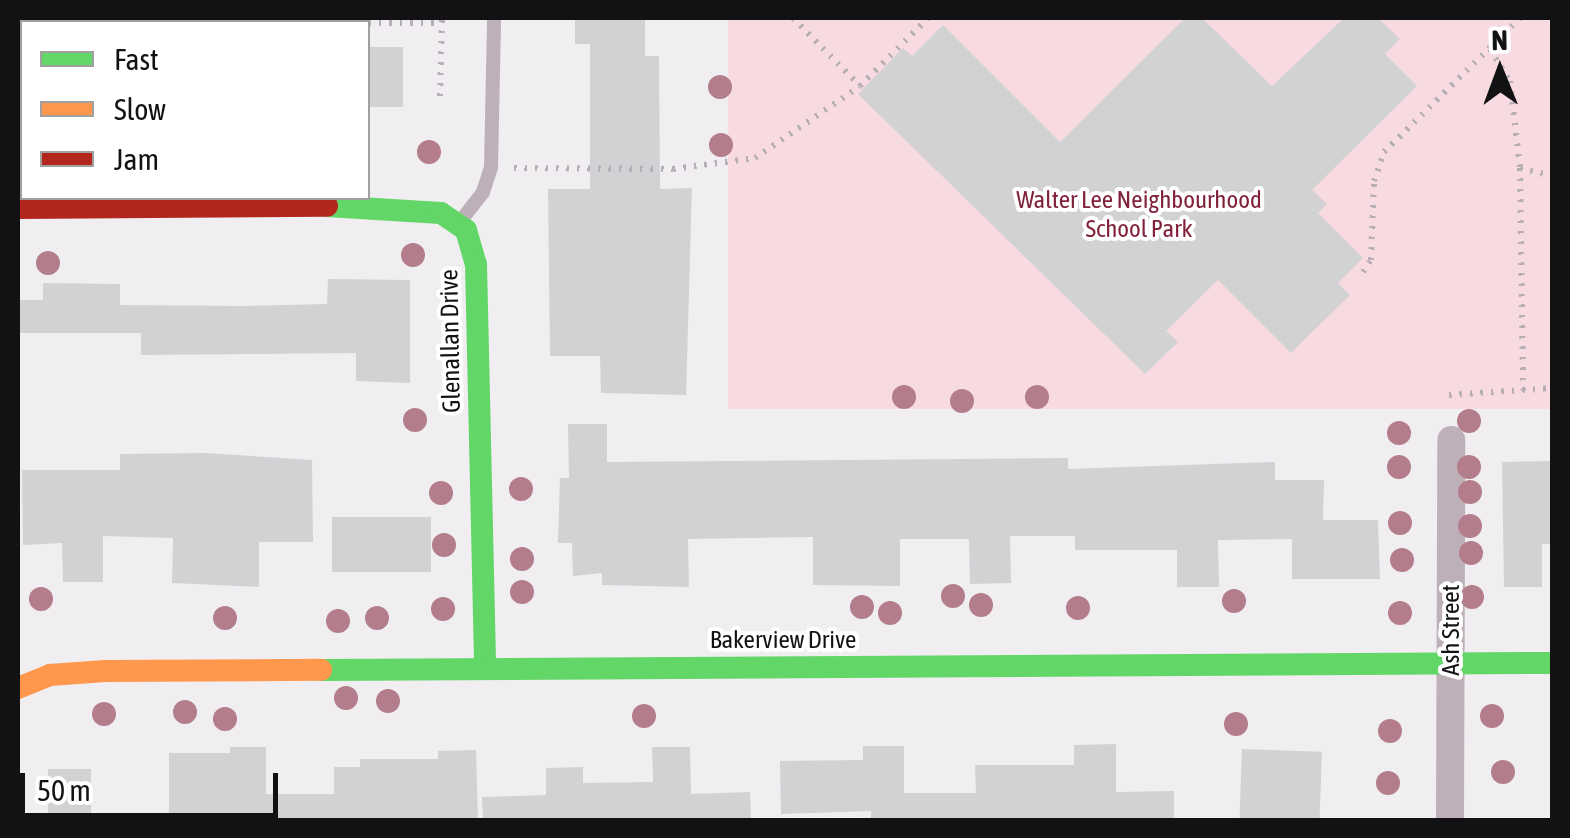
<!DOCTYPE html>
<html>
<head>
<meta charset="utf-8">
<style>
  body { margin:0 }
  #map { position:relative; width:1570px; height:838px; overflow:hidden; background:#f0eef1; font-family:"Asap Condensed",sans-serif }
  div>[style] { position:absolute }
  .green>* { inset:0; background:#f8dbe0; transform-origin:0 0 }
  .building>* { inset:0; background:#d2d1d4; transform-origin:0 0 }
  .path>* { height:6px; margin-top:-3px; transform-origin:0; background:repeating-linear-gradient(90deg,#b7afb5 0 2.5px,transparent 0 10.5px) }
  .lane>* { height:14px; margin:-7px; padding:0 7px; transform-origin:7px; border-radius:7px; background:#bdb0b8 }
  .street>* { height:28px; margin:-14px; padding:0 14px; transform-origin:14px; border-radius:14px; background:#bdb0b8 }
  .fast>* { height:22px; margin:-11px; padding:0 11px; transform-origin:11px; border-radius:11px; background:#63d668 }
  .slow>* { height:22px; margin:-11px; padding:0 11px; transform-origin:11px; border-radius:11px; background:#ff974d }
  .jam>* { height:22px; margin:-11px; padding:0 11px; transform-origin:11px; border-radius:11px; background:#b3261e }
  .trees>* { width:24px; height:24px; margin:-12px; border-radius:50%; background:#b37d8c }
  span { translate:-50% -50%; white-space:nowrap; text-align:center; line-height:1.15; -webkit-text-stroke:8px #fff; paint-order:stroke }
  .park-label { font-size:25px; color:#81213a }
  .street-label { font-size:25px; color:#121113 }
  .frame { position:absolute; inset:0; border:20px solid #121113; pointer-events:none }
  .legend { position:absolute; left:20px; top:20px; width:350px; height:180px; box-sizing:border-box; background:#fff; border:2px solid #a0a0a1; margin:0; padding:12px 18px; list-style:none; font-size:30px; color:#121113 }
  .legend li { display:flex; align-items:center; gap:20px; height:50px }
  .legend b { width:50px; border:2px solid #a0a0a1 }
  .north { position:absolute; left:1450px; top:20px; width:100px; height:100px; -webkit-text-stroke:8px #fff; paint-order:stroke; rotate:359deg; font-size:28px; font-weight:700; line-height:40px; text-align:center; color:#121113 }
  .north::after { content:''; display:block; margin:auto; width:35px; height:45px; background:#121113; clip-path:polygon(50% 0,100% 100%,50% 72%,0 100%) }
  .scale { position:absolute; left:20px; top:773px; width:258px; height:45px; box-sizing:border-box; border:5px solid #121113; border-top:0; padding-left:12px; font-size:30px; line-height:35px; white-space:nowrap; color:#121113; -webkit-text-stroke:8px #fff; paint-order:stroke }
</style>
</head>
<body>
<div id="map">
  <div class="green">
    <div style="left:728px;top:18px;width:824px;height:391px"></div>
  </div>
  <div class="building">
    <div style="clip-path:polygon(575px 18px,645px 18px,645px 56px,659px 56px,660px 189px,692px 188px,686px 395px,601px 393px,600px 356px,550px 356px,548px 189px,590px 189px,590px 44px,575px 44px)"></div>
    <div style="clip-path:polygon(1185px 18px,1202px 18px,1272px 86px,1344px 18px,1378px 18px,1400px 39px,1385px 54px,1417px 86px,1312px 190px,1327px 204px,1318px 213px,1363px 258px,1338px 283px,1350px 295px,1291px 353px,1218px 280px,1166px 331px,1178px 342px,1145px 374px,858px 94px,903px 48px,912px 56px,943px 25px,1060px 142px)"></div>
    <div style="left:368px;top:47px;width:35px;height:60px"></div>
    <div style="clip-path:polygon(328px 279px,410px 280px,410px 383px,356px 381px,356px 353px,141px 355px,141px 333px,18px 333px,18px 300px,43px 300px,43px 283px,120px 284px,120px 305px,240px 306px,327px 304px)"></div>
    <div style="clip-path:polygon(568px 424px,607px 424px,607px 462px,1068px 458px,1068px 469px,1275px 462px,1275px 480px,1324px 480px,1323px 520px,1378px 520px,1380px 579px,1292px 579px,1292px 539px,1218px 540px,1219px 587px,1177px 587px,1177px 550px,1075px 550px,1075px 536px,1010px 536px,1011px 583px,970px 584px,969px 539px,900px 539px,900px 586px,813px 585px,813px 537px,688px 539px,689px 587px,602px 585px,602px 573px,573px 576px,572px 543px,558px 543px,560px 478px,569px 478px)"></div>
    <div style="clip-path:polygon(207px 453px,312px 460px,313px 542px,259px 542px,259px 587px,172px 583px,173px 538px,103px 536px,103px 582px,63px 582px,62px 543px,23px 545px,22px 470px,120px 470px,120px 454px)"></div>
    <div style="clip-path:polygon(1552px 461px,1552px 544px,1542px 544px,1542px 587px,1504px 587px,1502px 462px)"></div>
    <div style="left:431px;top:517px;width:55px;height:99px;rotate:90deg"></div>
    <div style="clip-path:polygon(1116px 744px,1116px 792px,1174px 791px,1174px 820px,871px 820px,871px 811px,781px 814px,780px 761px,863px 760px,863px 746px,904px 746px,904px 793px,976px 793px,975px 765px,1074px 765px,1074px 745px)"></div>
    <div style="clip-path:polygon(230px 747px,266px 747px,266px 794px,334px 794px,334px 767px,360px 767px,360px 759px,438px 759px,438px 751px,476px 750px,478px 820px,169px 820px,169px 753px,230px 753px)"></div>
    <div style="clip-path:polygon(652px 747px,690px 747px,691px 794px,750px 792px,751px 820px,483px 820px,482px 797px,546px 795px,546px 768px,583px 767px,583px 783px,653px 782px)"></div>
    <div style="left:1242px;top:749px;width:80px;height:71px;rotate:2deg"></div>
    <div style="left:48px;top:769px;width:43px;height:51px"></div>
  </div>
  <div class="path">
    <div style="left:253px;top:18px;width:16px;rotate:14deg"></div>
    <div style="left:793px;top:18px;width:95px;rotate:45.4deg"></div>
    <div style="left:860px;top:86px;width:96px;rotate:-45deg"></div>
    <div style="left:43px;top:22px;width:6px;rotate:-39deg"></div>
    <div style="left:368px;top:23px;width:73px"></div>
    <div style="left:1490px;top:49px;width:38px;rotate:58deg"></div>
    <div style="left:1510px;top:81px;width:88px;rotate:83.4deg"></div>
    <div style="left:1520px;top:168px;width:222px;rotate:89.2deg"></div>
    <div style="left:440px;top:96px;width:78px;rotate:-88.5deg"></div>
    <div style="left:514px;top:168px;width:159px;rotate:0.4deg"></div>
    <div style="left:673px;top:169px;width:83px;rotate:-7.6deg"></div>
    <div style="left:755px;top:158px;width:127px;rotate:-34.4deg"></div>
    <div style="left:1520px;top:168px;width:33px;rotate:14deg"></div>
    <div style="left:1363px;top:272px;width:14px;rotate:-56deg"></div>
    <div style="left:1371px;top:260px;width:79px;rotate:-87.8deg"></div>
    <div style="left:1374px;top:181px;width:31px;rotate:-71deg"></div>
    <div style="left:1384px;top:152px;width:191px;rotate:-44.6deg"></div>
    <div style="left:1449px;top:395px;width:103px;rotate:-3.9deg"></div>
  </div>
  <div class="lane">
    <div style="left:459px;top:223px;width:39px;rotate:-52deg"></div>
    <div style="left:483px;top:192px;width:26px;rotate:-72deg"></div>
    <div style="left:491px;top:167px;width:149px;rotate:-88.8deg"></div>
  </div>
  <div class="street">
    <div style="left:1450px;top:820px;width:380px;rotate:-89.8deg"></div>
  </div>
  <div class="fast">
    <div style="left:327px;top:206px;width:114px;rotate:3.5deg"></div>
    <div style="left:441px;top:213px;width:30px;rotate:34deg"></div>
    <div style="left:466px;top:230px;width:35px;rotate:74deg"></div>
    <div style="left:476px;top:264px;width:403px;rotate:88.7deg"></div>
    <div style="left:321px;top:670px;width:1231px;rotate:-0.33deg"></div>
  </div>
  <div class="slow">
    <div style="left:18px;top:688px;width:35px;rotate:-22deg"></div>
    <div style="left:50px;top:675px;width:55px;rotate:-4.2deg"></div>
    <div style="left:105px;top:671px;width:216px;rotate:-0.3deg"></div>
  </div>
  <div class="jam">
    <div style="left:18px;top:208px;width:309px;rotate:-0.4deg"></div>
  </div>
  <div class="trees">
    <div style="left:720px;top:87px"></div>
    <div style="left:721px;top:145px"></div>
    <div style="left:429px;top:152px"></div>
    <div style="left:413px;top:255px"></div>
    <div style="left:48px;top:263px"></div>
    <div style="left:904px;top:397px"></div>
    <div style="left:1037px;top:397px"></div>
    <div style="left:962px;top:401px"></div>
    <div style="left:415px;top:420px"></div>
    <div style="left:1469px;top:421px"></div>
    <div style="left:1399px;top:433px"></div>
    <div style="left:1399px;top:467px"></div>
    <div style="left:1469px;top:467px"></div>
    <div style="left:521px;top:489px"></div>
    <div style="left:1470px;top:492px"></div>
    <div style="left:441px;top:493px"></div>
    <div style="left:1400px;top:523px"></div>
    <div style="left:1470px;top:526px"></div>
    <div style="left:444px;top:545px"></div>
    <div style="left:1471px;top:553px"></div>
    <div style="left:522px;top:559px"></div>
    <div style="left:1402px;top:560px"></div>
    <div style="left:522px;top:592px"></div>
    <div style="left:953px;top:596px"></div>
    <div style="left:1472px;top:597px"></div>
    <div style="left:41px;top:599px"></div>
    <div style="left:1234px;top:601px"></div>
    <div style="left:981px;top:605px"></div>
    <div style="left:862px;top:607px"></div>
    <div style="left:1078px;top:608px"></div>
    <div style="left:443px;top:609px"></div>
    <div style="left:890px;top:613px"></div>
    <div style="left:1400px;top:613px"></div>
    <div style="left:225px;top:618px"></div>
    <div style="left:377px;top:618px"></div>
    <div style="left:338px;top:621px"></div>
    <div style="left:346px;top:698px"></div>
    <div style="left:388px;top:701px"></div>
    <div style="left:185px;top:712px"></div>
    <div style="left:104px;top:714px"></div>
    <div style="left:644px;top:716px"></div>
    <div style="left:1492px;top:716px"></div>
    <div style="left:225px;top:719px"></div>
    <div style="left:1236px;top:724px"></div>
    <div style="left:1390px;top:731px"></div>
    <div style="left:1503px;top:772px"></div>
    <div style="left:1388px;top:783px"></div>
  </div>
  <div class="park-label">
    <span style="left:1139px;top:214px">Walter Lee Neighbourhood<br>School Park</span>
  </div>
  <div class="street-label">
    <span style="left:450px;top:341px;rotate:-91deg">Glenallan Drive</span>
    <span style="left:1450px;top:630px;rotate:-90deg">Ash Street</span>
    <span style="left:783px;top:639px">Bakerview Drive</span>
  </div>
  <div class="frame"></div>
  <ul class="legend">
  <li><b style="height:12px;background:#63d668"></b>Fast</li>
  <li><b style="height:12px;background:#ff974d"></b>Slow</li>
  <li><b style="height:12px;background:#b3261e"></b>Jam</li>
  </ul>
  <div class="north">N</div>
  <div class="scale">50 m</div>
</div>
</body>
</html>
